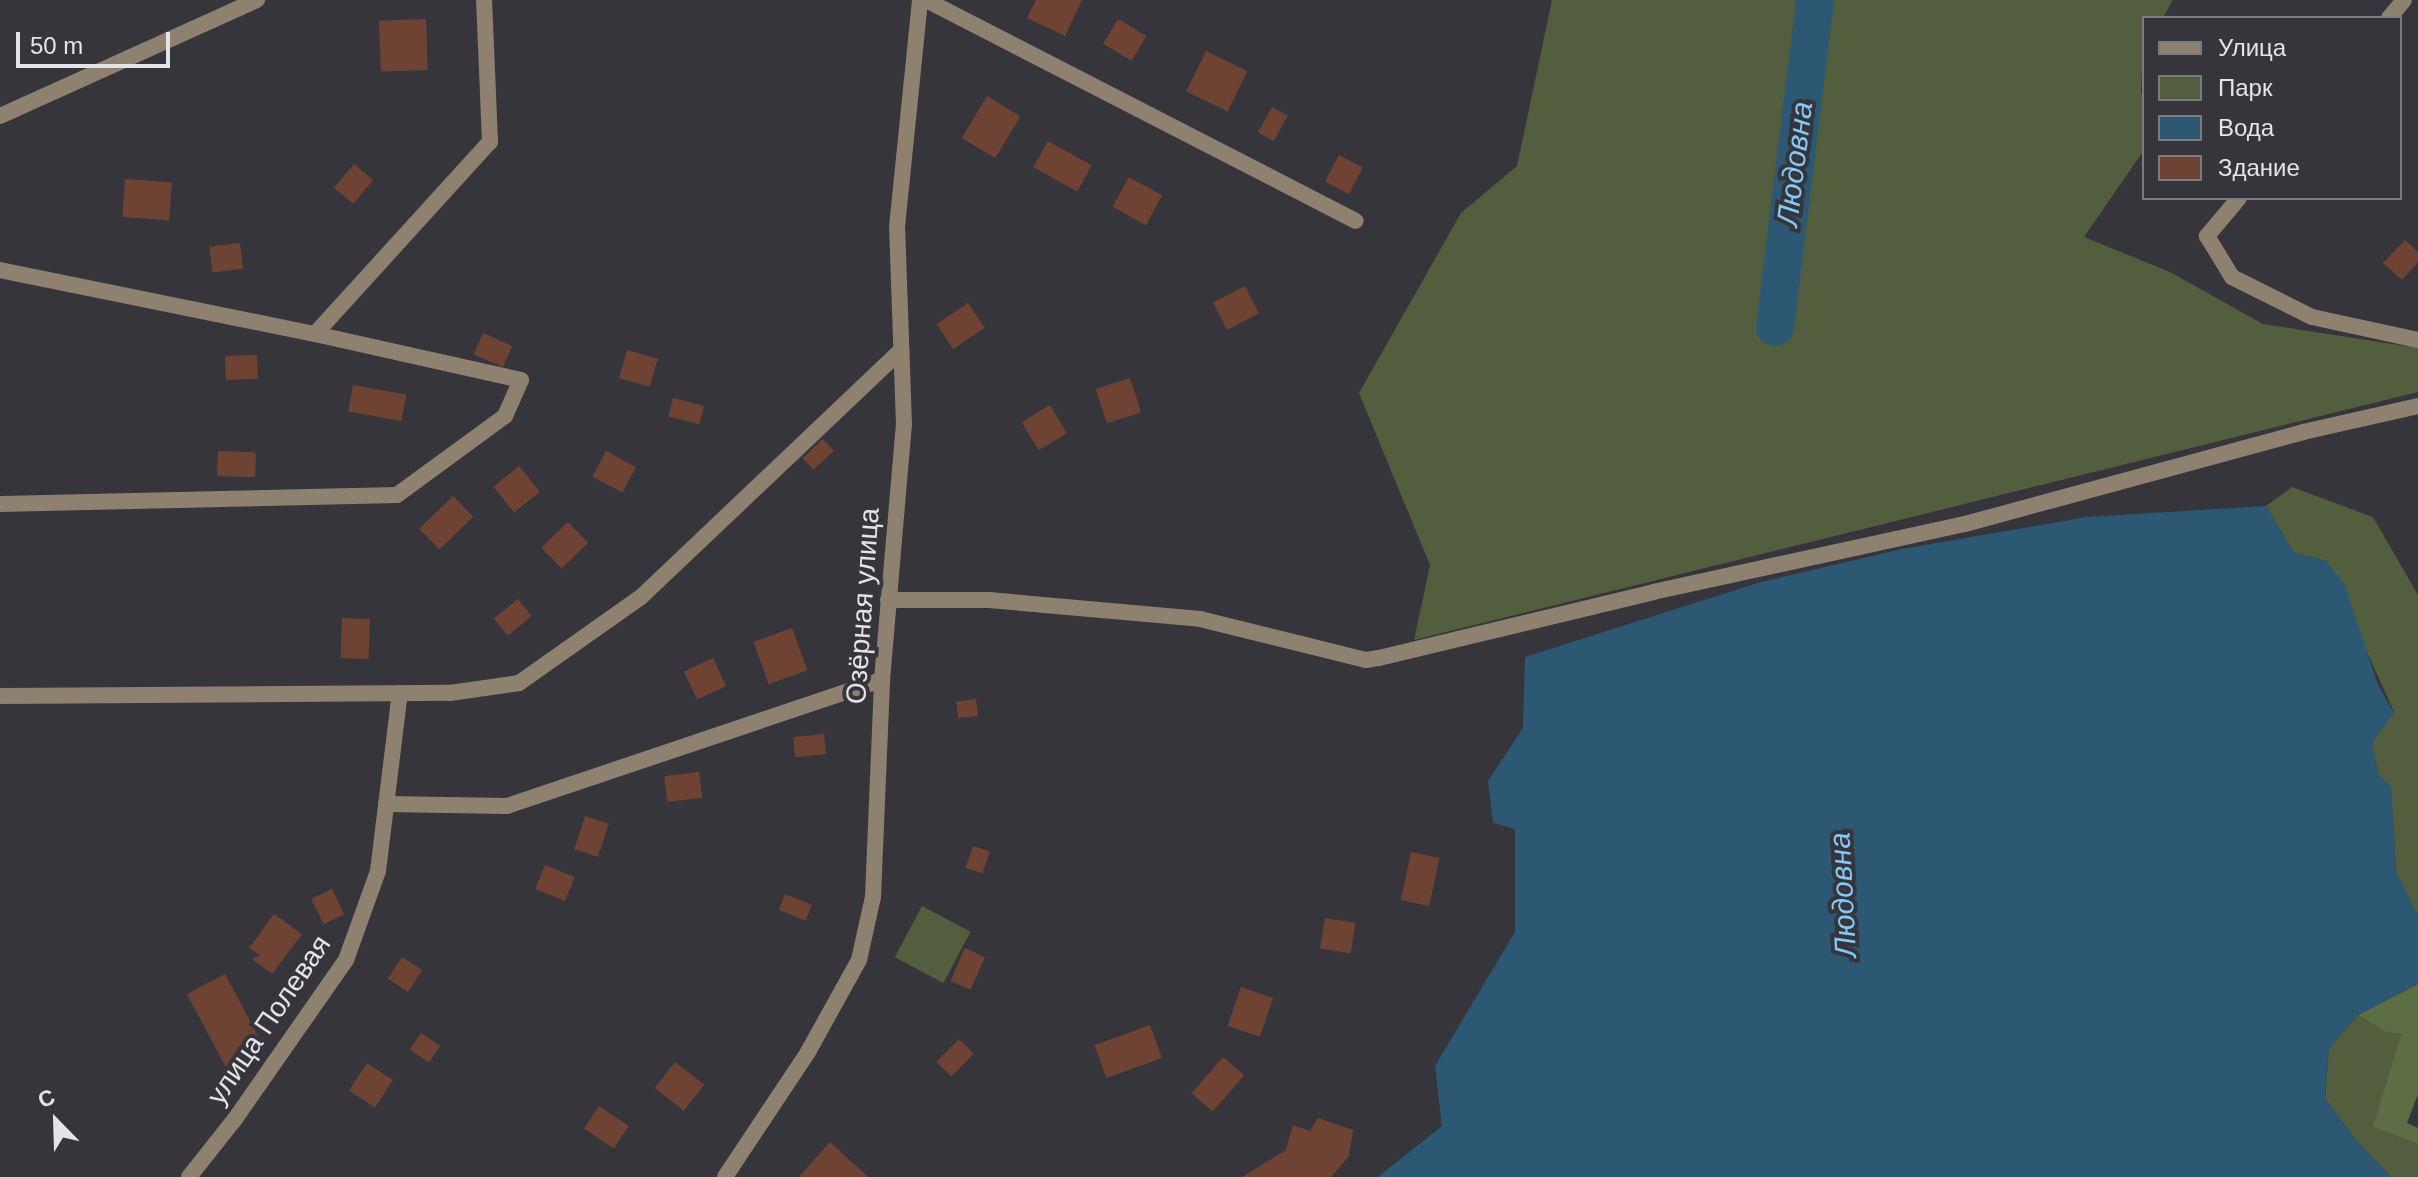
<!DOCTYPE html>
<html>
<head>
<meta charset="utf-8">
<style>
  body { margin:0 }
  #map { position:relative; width:2418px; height:1177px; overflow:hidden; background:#36353c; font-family:Helvetica,sans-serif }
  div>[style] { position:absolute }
  .green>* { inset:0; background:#525e3e; transform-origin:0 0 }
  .forest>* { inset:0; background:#5e6e44 }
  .water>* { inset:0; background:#2d5873 }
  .river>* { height:38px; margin:-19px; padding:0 19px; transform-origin:19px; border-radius:19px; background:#2d5873 }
  .building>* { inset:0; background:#6f4334; transform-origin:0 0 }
  .minor>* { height:16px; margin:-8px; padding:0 8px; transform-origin:8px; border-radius:8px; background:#8f8170 }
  span { translate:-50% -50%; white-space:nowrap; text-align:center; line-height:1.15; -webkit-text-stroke:8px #36353c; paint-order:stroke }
  .street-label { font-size:28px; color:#e4e3e8 }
  .water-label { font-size:30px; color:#83c9f7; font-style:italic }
  .legend { position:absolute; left:2142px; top:16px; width:260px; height:184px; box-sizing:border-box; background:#36353c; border:2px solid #7c7b81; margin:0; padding:10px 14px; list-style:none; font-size:24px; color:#e4e3e8 }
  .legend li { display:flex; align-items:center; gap:16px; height:40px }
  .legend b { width:40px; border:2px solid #7c7b81 }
  .north { position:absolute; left:16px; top:1081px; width:80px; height:80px; -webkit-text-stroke:6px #36353c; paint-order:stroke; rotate:337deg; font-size:22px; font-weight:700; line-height:32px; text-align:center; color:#e4e3e8 }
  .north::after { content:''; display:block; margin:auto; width:28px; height:36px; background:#e4e3e8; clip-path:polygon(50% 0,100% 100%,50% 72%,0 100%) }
  .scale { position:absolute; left:16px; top:32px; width:154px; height:36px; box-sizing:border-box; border:4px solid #e4e3e8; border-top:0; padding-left:10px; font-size:24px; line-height:28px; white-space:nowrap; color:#e4e3e8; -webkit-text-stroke:6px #36353c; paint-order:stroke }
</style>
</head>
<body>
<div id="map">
  <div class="green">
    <div style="clip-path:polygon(1552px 0,2173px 0,2163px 18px,2144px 18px,2141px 93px,2144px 95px,2144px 150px,2084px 237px,2170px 272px,2263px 324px,2418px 348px,2418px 392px,1414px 640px,1430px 565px,1359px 393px,1461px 213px,1517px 166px)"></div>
    <div style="clip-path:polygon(2292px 487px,2373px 517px,2418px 595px,2418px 916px,2396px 872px,2391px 787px,2378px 774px,2372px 742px,2394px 712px,2326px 561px,2294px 553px,2266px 506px)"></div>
    <div style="left:922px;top:906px;width:55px;height:58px;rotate:28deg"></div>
    <div style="clip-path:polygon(2358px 1015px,2386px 1032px,2401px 1034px,2374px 1127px,2418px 1144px,2418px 1177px,2391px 1177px,2354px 1138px,2325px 1098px,2329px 1048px)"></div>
  </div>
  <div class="forest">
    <div style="clip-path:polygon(2418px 984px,2418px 1094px,2407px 1123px,2418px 1128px,2418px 1144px,2373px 1127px,2401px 1034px,2386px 1032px,2358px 1015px)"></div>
  </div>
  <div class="water">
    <div style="clip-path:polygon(2266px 506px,2294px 553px,2326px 561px,2344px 583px,2378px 685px,2394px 713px,2372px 742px,2378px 774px,2391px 787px,2396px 872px,2418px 916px,2418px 984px,2358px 1015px,2329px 1048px,2325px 1098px,2354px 1138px,2391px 1177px,1378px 1177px,1442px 1126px,1435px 1066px,1515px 932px,1515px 829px,1493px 823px,1488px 781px,1523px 728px,1525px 657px,1761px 582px,1902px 549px,2087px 517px)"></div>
  </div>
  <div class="river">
    <div style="left:1775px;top:327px;width:329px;rotate:-83deg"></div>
  </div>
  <div class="building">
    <div style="clip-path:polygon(1036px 0,1082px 0,1065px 36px,1027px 18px)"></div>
    <div style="left:426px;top:19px;width:51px;height:47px;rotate:88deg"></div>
    <div style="left:1118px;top:19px;width:33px;height:29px;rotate:31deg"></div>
    <div style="left:1206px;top:51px;width:46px;height:45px;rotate:26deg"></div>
    <div style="left:987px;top:96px;width:39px;height:49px;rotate:31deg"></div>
    <div style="left:1272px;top:107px;width:18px;height:29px;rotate:29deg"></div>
    <div style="left:1048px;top:141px;width:50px;height:30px;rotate:29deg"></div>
    <div style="left:1339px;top:155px;width:27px;height:30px;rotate:28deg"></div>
    <div style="left:354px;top:164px;width:25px;height:31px;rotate:40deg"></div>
    <div style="left:1129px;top:177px;width:38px;height:34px;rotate:29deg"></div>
    <div style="left:125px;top:179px;width:47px;height:38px;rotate:4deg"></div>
    <div style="clip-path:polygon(2405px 240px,2418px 252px,2418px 262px,2402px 280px,2383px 263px)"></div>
    <div style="left:240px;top:243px;width:26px;height:31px;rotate:83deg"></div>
    <div style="left:1245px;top:286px;width:31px;height:36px;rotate:63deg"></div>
    <div style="left:968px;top:303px;width:30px;height:38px;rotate:56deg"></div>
    <div style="left:483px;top:333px;width:32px;height:23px;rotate:24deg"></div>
    <div style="left:627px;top:350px;width:32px;height:29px;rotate:16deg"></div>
    <div style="left:257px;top:355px;width:24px;height:32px;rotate:88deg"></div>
    <div style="left:1130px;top:378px;width:36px;height:36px;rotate:72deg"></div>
    <div style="left:353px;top:385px;width:54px;height:27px;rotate:10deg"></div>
    <div style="left:673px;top:398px;width:32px;height:19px;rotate:14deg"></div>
    <div style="left:1050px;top:405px;width:33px;height:33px;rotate:59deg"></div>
    <div style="left:823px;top:439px;width:16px;height:28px;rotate:47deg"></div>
    <div style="left:218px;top:451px;width:38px;height:25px;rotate:2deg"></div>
    <div style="left:606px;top:451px;width:34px;height:29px;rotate:28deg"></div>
    <div style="left:519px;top:466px;width:33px;height:33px;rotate:51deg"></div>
    <div style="left:453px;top:496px;width:29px;height:47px;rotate:46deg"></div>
    <div style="left:568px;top:522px;width:29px;height:37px;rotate:46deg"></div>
    <div style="left:518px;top:599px;width:22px;height:31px;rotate:51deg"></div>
    <div style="left:342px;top:618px;width:28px;height:40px;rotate:2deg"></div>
    <div style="left:792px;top:628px;width:45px;height:41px;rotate:70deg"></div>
    <div style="left:713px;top:658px;width:31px;height:32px;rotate:65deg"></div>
    <div style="left:976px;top:699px;width:17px;height:20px;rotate:83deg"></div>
    <div style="left:824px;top:734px;width:20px;height:31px;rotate:84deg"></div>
    <div style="left:699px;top:772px;width:26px;height:35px;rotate:83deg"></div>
    <div style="left:585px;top:816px;width:25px;height:35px;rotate:18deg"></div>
    <div style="left:973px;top:846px;width:18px;height:23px;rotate:19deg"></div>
    <div style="left:1411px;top:852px;width:29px;height:49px;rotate:12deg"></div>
    <div style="left:545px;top:865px;width:32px;height:26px;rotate:22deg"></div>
    <div style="left:332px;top:889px;width:28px;height:23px;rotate:64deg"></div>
    <div style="left:785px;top:894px;width:29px;height:17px;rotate:22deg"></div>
    <div style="clip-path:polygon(274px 914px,302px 934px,272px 974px,252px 959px,260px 955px,249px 948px)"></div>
    <div style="left:1325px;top:918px;width:31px;height:31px;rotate:9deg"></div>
    <div style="left:965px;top:948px;width:22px;height:36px;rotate:24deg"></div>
    <div style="left:402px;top:957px;width:24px;height:26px;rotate:33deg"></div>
    <div style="left:225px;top:974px;width:84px;height:43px;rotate:62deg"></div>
    <div style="left:1241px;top:987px;width:34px;height:41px;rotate:19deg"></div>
    <div style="left:1150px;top:1025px;width:35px;height:59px;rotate:70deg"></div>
    <div style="left:421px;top:1033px;width:23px;height:20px;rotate:34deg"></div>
    <div style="left:959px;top:1039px;width:21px;height:32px;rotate:45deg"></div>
    <div style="left:1223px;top:1057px;width:28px;height:48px;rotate:41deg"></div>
    <div style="left:675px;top:1062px;width:37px;height:33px;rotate:38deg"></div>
    <div style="left:367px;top:1063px;width:31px;height:33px;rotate:33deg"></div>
    <div style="left:599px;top:1106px;width:36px;height:27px;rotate:34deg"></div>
    <div style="clip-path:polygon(1318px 1118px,1353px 1130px,1349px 1156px,1331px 1177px,1242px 1177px,1286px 1150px,1293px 1125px,1310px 1131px)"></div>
    <div style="clip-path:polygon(830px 1142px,868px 1177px,799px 1177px)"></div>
  </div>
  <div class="minor">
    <div style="left:926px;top:0;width:483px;rotate:27.2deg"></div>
    <div style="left:2389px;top:18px;width:23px;rotate:-50deg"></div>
    <div style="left:0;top:116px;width:282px;rotate:-24.3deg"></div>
    <div style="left:2239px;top:198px;width:50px;rotate:130.1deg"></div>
    <div style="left:2207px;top:236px;width:48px;rotate:58.6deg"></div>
    <div style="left:2232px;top:277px;width:89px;rotate:26.6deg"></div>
    <div style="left:2312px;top:317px;width:108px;rotate:12.2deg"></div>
    <div style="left:0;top:270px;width:321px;rotate:11.5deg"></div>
    <div style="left:315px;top:334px;width:260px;rotate:-47.7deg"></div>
    <div style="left:490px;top:142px;width:142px;rotate:-92.4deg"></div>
    <div style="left:0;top:504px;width:397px;rotate:-1.3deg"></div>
    <div style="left:397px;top:495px;width:134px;rotate:-36.2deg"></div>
    <div style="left:505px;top:416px;width:39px;rotate:-66deg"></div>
    <div style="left:521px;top:380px;width:211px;rotate:-167.4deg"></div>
    <div style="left:888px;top:600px;width:101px"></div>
    <div style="left:989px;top:600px;width:212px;rotate:5.1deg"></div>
    <div style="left:1200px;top:619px;width:171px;rotate:13.9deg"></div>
    <div style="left:1366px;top:660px;width:13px;rotate:-9deg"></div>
    <div style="left:1379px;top:658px;width:282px;rotate:-13.5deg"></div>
    <div style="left:1653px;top:592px;width:319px;rotate:-12.3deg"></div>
    <div style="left:1965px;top:524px;width:350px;rotate:-15.2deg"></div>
    <div style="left:2303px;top:432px;width:118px;rotate:-12.7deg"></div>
    <div style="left:0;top:696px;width:450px;rotate:-0.4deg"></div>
    <div style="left:450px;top:693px;width:70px;rotate:-8.2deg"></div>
    <div style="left:519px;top:683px;width:149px;rotate:-35.2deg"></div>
    <div style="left:641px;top:597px;width:359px;rotate:-43.5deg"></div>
    <div style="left:386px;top:804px;width:121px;rotate:0.9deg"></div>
    <div style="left:507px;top:806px;width:396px;rotate:-18.6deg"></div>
    <div style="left:189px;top:1177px;width:74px;rotate:-51.6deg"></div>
    <div style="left:235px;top:1119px;width:194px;rotate:-55.1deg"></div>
    <div style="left:346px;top:960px;width:95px;rotate:-70.2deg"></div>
    <div style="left:378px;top:871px;width:179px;rotate:-83deg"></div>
    <div style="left:725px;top:1177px;width:150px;rotate:-56.4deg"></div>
    <div style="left:808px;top:1052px;width:105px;rotate:-61deg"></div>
    <div style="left:859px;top:960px;width:65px;rotate:-77.5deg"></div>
    <div style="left:873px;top:897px;width:217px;rotate:-87.6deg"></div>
    <div style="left:882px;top:680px;width:256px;rotate:-85.1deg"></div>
    <div style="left:904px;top:425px;width:198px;rotate:-92deg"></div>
    <div style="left:897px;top:227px;width:228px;rotate:-84.2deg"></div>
  </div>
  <div class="street-label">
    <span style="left:863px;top:606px;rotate:-86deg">Озёрная улица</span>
    <span style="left:269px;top:1020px;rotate:-56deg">улица Полевая</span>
  </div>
  <div class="water-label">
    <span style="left:1795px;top:164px;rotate:-83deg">Людовна</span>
    <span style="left:1843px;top:895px;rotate:-93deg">Людовна</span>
  </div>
  <ul class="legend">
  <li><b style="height:10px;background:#8f8170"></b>Улица</li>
  <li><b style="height:22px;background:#525e3e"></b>Парк</li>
  <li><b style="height:22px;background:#2d5873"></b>Вода</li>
  <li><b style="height:22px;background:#6f4334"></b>Здание</li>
  </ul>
  <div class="north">С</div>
  <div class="scale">50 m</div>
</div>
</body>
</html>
